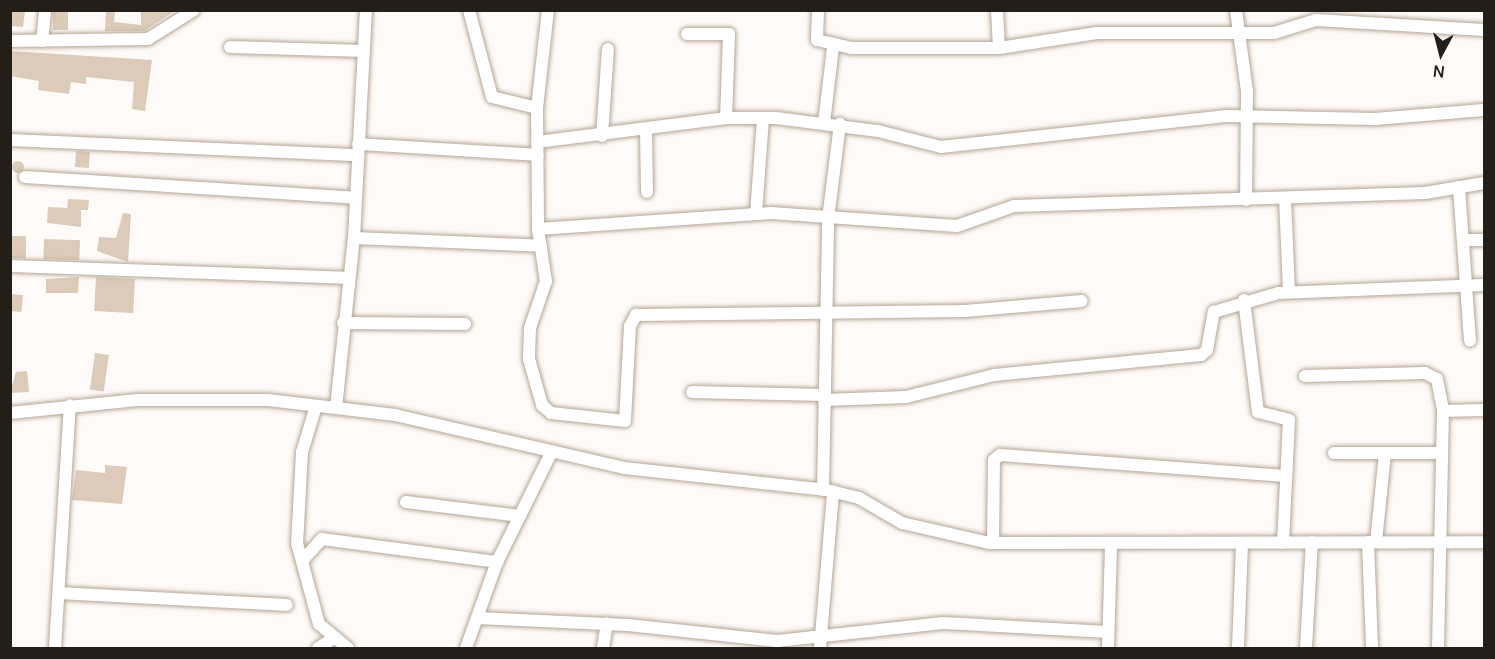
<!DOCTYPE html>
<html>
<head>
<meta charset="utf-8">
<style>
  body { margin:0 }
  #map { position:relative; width:1495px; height:659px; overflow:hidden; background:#fefaf7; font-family:Manrope,sans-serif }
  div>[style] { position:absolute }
  .building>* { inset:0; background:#dbcbb8; transform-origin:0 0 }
  .round { border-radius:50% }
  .roads { filter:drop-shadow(0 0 2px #b4a593) drop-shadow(0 0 2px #b4a593) }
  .minor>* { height:12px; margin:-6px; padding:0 6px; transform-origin:6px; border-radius:6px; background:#fff }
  span { translate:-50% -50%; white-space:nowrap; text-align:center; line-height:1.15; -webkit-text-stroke:4.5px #fefaf7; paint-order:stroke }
  .frame { position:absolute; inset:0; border:12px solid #231e17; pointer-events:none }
  .north { position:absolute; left:1411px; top:24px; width:60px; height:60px; -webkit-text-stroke:4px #fefaf7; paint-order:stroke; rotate:187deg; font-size:16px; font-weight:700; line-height:24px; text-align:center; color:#231e17 }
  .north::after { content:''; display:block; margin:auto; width:21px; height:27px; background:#231e17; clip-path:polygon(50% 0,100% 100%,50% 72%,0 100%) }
</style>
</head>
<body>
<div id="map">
  <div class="building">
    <div style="clip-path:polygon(10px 10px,25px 10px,23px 27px,10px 26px)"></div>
    <div style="left:53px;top:10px;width:15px;height:20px"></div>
    <div style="clip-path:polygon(106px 10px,115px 10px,114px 22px,141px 25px,141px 10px,176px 10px,144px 31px,105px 31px)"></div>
    <div style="clip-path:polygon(10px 51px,152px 60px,145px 111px,132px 109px,134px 82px,86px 77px,86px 84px,71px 82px,69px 94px,38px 90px,39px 81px,10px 76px)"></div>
    <div style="left:76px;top:151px;width:14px;height:16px;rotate:4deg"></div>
    <div class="round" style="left:12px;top:161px;width:12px;height:12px"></div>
    <div style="clip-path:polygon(68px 199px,89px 200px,88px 210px,81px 210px,81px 227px,47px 223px,48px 207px,67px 208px)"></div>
    <div style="clip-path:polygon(123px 213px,131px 214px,128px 262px,97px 251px,99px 237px,116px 238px)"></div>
    <div style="left:12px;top:236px;width:14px;height:22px"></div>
    <div style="left:44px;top:239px;width:36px;height:20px;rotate:2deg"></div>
    <div style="clip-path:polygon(79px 277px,78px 293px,46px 293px,46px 279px)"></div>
    <div style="left:96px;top:277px;width:39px;height:34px;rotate:3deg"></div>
    <div style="left:12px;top:294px;width:11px;height:17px;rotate:5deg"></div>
    <div style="left:95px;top:353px;width:14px;height:37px;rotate:8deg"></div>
    <div style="clip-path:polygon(27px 371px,29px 392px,10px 393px,16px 372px)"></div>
    <div style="clip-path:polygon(105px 465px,127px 467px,122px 504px,72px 500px,76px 470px,105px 473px)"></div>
  </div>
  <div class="roads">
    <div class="minor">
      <div style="left:469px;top:10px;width:90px;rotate:75.2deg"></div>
      <div style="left:492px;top:97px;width:46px;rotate:13.7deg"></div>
      <div style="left:537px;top:108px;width:121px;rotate:89.5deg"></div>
      <div style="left:538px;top:229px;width:53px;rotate:81.3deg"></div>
      <div style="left:546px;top:281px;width:50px;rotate:108.8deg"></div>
      <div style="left:530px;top:328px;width:31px;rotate:92deg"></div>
      <div style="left:529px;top:359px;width:48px;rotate:74.2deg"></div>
      <div style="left:542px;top:405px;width:12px;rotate:42deg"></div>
      <div style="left:551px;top:413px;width:74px;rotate:6.2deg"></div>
      <div style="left:625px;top:421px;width:95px;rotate:-87deg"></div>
      <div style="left:630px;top:326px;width:13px;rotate:-61deg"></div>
      <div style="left:636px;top:315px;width:329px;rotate:-0.7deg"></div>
      <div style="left:965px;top:311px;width:117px;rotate:-4.9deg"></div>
      <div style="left:818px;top:10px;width:30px;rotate:92deg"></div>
      <div style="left:817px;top:40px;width:35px;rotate:13deg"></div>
      <div style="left:851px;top:48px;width:148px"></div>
      <div style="left:999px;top:48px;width:99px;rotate:-8.7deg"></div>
      <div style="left:1097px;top:33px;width:177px"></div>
      <div style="left:1274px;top:33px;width:44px;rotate:-17.2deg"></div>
      <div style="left:1316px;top:20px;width:168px;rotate:3.4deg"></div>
      <div style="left:997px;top:10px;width:38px;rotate:87deg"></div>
      <div style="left:1236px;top:10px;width:82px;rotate:82.3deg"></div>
      <div style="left:1247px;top:91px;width:109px;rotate:90.5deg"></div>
      <div style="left:687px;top:34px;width:42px"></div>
      <div style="left:729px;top:34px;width:84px;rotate:92deg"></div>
      <div style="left:10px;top:41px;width:138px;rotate:-0.8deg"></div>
      <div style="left:148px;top:39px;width:54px;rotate:-32.2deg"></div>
      <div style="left:42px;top:41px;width:31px;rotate:-84deg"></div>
      <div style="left:230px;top:47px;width:134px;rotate:1.7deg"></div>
      <div style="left:537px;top:108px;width:99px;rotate:-83.6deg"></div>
      <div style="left:824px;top:123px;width:77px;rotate:-83.2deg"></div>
      <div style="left:646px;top:130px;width:62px;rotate:89.1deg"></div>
      <div style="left:602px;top:136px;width:87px;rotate:-86.1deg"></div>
      <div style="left:10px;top:140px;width:348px;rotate:2.5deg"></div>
      <div style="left:537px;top:142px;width:191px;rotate:-7.2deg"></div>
      <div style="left:726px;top:118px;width:50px"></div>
      <div style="left:776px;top:118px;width:103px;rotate:7.3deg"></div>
      <div style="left:878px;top:131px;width:65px;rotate:14.3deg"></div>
      <div style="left:941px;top:147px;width:288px;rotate:-6.2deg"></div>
      <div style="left:1227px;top:116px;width:148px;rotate:1.2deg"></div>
      <div style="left:1375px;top:119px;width:109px;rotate:-4.7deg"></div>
      <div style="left:358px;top:144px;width:180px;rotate:3.5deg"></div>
      <div style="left:25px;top:177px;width:331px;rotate:3.6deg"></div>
      <div style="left:1459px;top:187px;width:154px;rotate:85.9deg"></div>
      <div style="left:1285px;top:199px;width:93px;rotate:87.5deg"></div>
      <div style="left:756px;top:214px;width:96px;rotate:-85.8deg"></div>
      <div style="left:538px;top:229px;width:234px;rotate:-3.9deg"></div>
      <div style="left:771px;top:213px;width:186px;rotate:4deg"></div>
      <div style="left:957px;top:226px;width:60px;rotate:-19.3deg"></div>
      <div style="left:1014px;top:206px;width:411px;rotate:-1.8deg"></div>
      <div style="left:1425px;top:193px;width:60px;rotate:-9.6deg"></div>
      <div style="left:354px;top:238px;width:187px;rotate:2.4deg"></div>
      <div style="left:1465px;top:240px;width:19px"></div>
      <div style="left:10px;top:266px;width:337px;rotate:2deg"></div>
      <div style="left:1244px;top:300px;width:113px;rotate:82.9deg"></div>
      <div style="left:1258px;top:412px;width:32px;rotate:14deg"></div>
      <div style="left:1289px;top:420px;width:123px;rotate:92.8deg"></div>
      <div style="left:343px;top:323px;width:122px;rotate:0.5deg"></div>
      <div style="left:1305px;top:376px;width:120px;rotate:-1.4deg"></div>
      <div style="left:1425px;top:373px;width:13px;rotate:27deg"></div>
      <div style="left:1437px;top:379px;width:33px;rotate:79deg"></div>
      <div style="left:1443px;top:411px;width:237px;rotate:91.2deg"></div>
      <div style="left:692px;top:392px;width:132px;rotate:1.3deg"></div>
      <div style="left:824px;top:400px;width:82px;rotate:-2.1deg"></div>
      <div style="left:906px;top:397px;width:91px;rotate:-14deg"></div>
      <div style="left:994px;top:375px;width:208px;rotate:-5.5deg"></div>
      <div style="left:1201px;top:355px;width:8px;rotate:-40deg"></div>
      <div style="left:1207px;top:350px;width:39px;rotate:-80deg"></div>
      <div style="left:1214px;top:312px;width:67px;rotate:-16.5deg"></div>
      <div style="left:1278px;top:293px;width:206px;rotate:-2.2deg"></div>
      <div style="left:316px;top:406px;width:48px;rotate:106.9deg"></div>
      <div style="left:302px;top:452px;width:91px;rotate:93.1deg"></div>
      <div style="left:297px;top:543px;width:84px;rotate:74.8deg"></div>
      <div style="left:319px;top:624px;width:38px;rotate:40deg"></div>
      <div style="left:336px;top:408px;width:171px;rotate:-84deg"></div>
      <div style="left:354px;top:238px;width:228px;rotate:-87deg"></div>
      <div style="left:1443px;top:411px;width:41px;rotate:-1.4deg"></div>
      <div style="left:10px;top:413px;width:128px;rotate:-5.8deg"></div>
      <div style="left:137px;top:400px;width:131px"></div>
      <div style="left:268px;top:400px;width:128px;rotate:6.7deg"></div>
      <div style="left:395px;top:415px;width:235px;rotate:13deg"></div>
      <div style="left:624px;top:468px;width:204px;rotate:6.2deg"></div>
      <div style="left:827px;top:490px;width:33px;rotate:14deg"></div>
      <div style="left:859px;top:498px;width:50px;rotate:30.2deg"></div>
      <div style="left:902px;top:523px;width:89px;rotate:12.9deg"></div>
      <div style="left:989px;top:543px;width:495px;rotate:-0.1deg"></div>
      <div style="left:1334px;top:453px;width:108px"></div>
      <div style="left:823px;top:490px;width:271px;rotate:-88.9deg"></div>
      <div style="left:828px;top:219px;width:96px;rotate:-82.8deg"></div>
      <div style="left:406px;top:502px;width:115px;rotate:7deg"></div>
      <div style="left:1368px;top:542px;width:106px;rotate:87.8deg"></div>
      <div style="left:1376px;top:542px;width:89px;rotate:-84.2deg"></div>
      <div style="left:993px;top:543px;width:83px;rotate:-89.3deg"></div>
      <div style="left:994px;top:460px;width:8px;rotate:-40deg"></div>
      <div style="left:1000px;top:455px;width:287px;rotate:4.2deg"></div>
      <div style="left:302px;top:561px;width:30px;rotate:-48deg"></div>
      <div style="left:322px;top:539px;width:177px;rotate:7.5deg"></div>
      <div style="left:59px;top:593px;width:228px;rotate:3deg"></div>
      <div style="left:477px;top:618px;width:151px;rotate:2.7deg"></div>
      <div style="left:628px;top:625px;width:150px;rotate:6.1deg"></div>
      <div style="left:777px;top:641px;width:167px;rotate:-6.2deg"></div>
      <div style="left:943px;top:623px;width:165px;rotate:3.1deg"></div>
      <div style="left:55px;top:648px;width:243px;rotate:-86.5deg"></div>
      <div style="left:318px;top:648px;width:19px;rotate:-32deg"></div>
      <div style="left:466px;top:648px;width:91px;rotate:-70.2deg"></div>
      <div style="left:497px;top:562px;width:124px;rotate:-63.6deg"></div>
      <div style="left:603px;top:648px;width:25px;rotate:-81deg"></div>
      <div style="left:820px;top:648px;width:157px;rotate:-85.2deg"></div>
      <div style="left:1108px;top:648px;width:103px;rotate:-88.3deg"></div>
      <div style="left:1238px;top:648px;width:105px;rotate:-87.8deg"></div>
      <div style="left:1306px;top:648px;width:106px;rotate:-86.8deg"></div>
    </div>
  </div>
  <div class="frame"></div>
  <div class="north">N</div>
</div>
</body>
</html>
